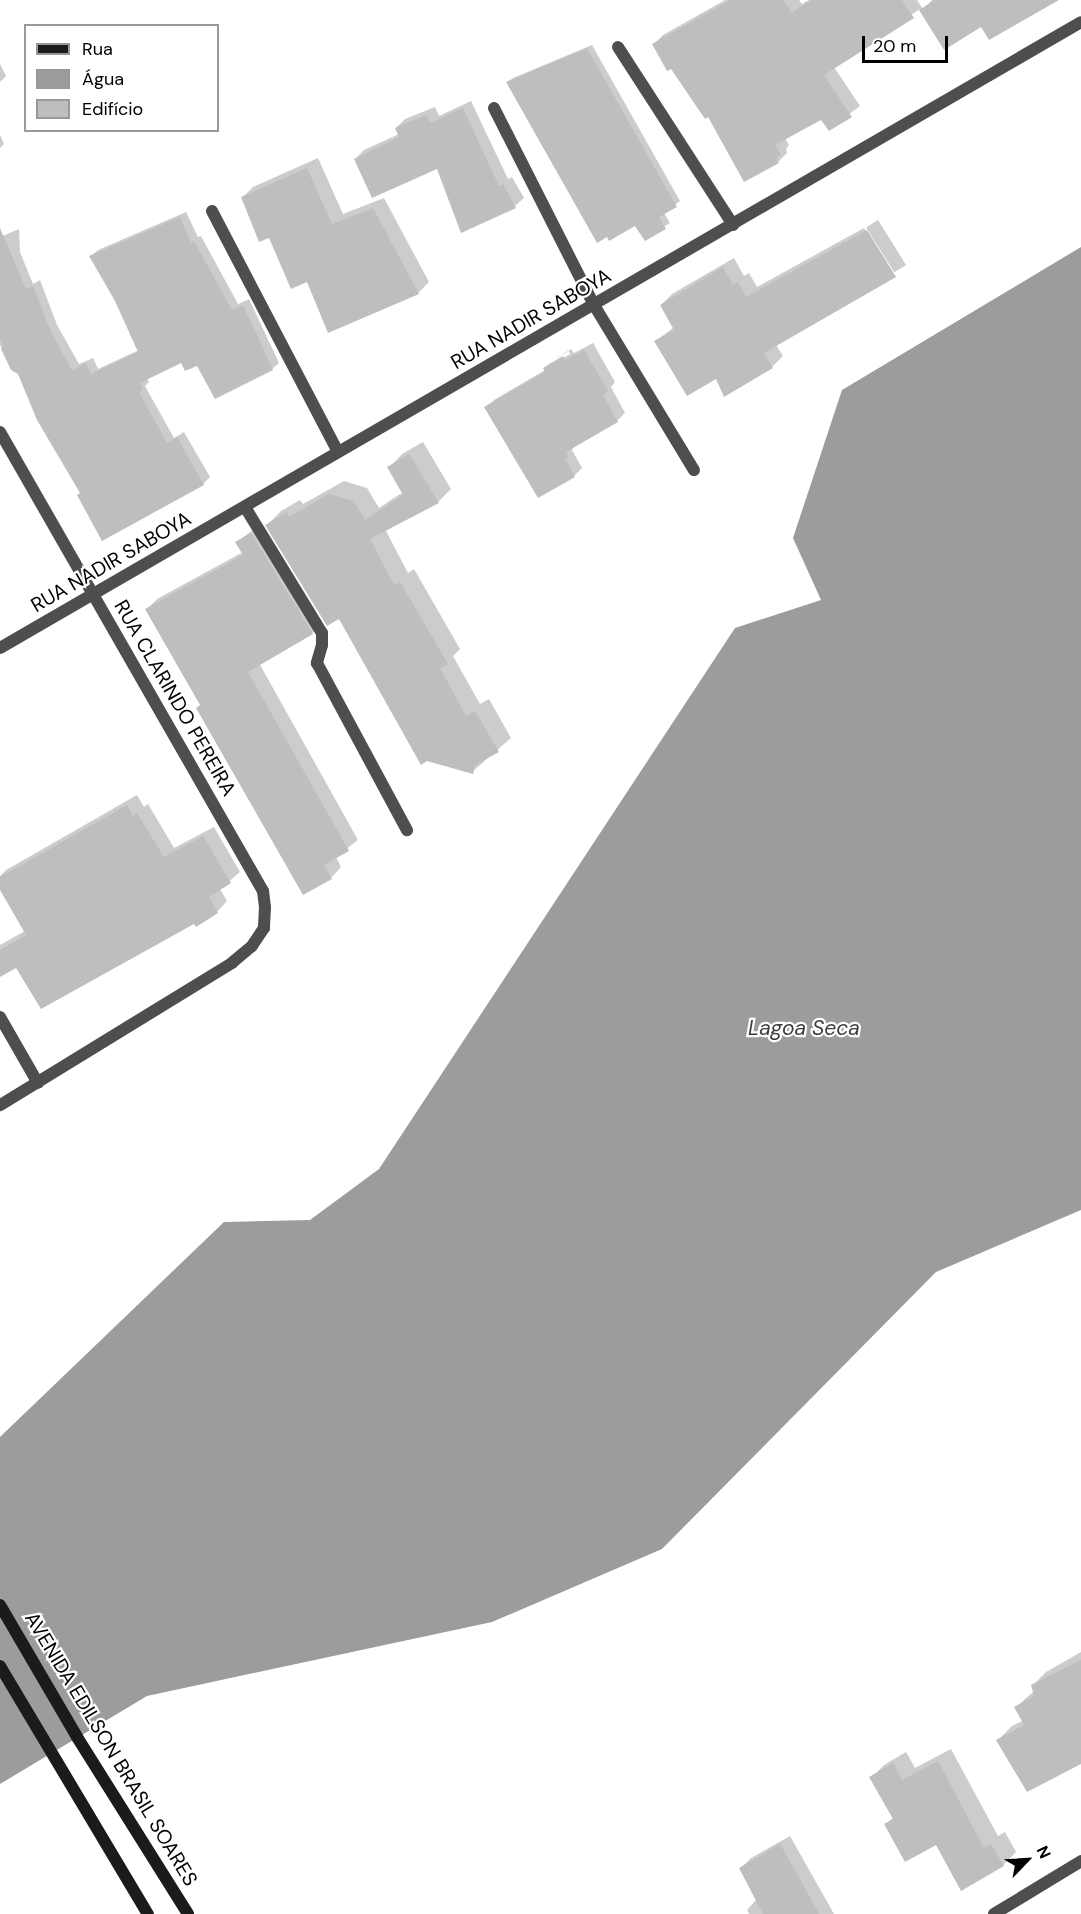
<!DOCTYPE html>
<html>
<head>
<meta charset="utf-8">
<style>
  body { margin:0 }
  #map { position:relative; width:1081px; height:1914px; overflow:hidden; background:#fff; font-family:"DM Sans",sans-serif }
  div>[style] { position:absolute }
  .water>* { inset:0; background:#9c9c9c }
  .shadow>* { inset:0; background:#0003; transform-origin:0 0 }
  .building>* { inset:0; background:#bebebe }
  .street>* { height:12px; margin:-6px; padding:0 6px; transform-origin:6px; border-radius:6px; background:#4e4e4e }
  .secondary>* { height:12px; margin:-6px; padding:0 6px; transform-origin:6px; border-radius:6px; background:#1b1b1b }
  span { translate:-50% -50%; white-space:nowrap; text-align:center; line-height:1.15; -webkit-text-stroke:4.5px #fff; paint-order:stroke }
  .street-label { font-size:20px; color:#000 }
  .water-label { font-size:21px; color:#3d3d3d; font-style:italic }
  .legend { position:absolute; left:24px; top:24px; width:195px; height:108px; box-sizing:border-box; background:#fff; border:2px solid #999; margin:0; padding:8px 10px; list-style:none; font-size:18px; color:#000 }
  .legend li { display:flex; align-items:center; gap:12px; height:30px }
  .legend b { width:30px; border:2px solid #999 }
  .north { position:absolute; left:997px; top:1830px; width:60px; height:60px; -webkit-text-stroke:4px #fff; paint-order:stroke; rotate:65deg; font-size:16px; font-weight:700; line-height:24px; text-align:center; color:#000 }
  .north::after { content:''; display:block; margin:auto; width:21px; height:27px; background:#000; clip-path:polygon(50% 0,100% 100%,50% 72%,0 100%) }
  .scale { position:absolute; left:862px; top:36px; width:86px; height:27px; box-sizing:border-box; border:3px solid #000; border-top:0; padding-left:8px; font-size:18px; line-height:21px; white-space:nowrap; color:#000; -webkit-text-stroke:4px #fff; paint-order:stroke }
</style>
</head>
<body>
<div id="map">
  <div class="water">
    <div style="clip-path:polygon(1081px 247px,1081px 1210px,936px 1272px,662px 1549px,492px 1622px,147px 1696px,0 1784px,0 1437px,224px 1222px,310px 1220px,379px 1169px,735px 628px,821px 600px,793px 538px,842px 390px)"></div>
  </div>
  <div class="shadow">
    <div style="clip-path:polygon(725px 0,799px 0,802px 4px,809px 0,917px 0,923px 9px,932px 0,1056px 0,981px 25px,945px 47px,920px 9px,834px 67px,860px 106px,829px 129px,822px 118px,785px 138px,789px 145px,786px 149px,787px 153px,778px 162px,709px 115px,654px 44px,663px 35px)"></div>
    <div style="clip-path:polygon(592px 45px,680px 201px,664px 213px,670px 223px,645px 239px,636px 224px,508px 82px,513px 78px)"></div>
    <div style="clip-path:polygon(0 64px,6px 76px,0 82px)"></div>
    <div style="clip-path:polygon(471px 101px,508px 179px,512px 177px,524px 198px,515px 206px,462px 231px,438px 167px,355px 159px,364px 150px,399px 134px,396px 128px,405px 119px,435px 107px,439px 116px)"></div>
    <div style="clip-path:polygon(0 135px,4px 144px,0 148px)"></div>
    <div style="clip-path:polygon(318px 158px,343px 214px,384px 198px,429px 282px,418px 293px,329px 331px,308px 280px,270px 236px,242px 198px,253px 187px)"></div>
    <div style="clip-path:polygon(186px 212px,198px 237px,201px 236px,238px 304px,249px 299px,279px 363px,272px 369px,181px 360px,147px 378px,149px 382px,145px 386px,174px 438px,184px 432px,210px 477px,203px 484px,82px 492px,20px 373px,12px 369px,0 345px,0 237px,19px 229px,20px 252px,33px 284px,40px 280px,57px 325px,79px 364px,93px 358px,98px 369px,139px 350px,117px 300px,91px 256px,98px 250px)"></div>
    <div style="left:878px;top:220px;width:53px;height:14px;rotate:58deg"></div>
    <div style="clip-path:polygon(864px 228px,893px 275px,896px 275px,776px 345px,783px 356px,772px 367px,717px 377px,656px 341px,674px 327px,661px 305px,672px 294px,734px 258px,744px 276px,749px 273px,757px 287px)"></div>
    <div style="clip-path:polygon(593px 343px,615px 382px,611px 387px,625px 413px,617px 421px,574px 445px,572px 450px,582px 468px,574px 476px,486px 408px,494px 400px,545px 370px,551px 362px,551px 365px,570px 354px,569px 351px,552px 361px,571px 349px,574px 353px)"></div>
    <div style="clip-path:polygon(423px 442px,451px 489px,438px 502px,385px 529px,408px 573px,414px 569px,460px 649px,453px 656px,480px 704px,489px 699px,511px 738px,472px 772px,340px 617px,267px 525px,281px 511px,300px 500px,303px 504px,344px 481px,367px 488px,379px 508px,403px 492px,389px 468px,402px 454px)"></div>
    <div style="clip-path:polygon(262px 523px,323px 623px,312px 633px,259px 663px,358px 840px,336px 857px,341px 867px,331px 878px,201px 705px,147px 609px,157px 599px,243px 552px,237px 542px)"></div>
    <div style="clip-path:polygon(137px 795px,144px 807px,148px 804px,174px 848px,214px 827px,240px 872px,220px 889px,227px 901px,217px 912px,194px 922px,16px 966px,0 975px,0 945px,25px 931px,0 887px,0 876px,6px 870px)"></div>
    <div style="clip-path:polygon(1081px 1652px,1081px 1763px,998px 1740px,1012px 1726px,1024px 1720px,1016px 1707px,1034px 1691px,1032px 1686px,1046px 1672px)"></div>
    <div style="clip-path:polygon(951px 1749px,998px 1836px,1005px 1832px,1016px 1852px,1003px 1865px,886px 1824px,894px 1817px,871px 1778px,884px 1765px,906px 1752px,915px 1768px)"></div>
    <div style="clip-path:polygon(790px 1836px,834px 1914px,749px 1914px,747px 1910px,756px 1900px,741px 1868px,751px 1858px)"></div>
  </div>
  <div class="building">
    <div style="clip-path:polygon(730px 0,783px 0,792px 13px,811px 0,902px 0,914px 18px,824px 75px,852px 117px,829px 131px,821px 120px,775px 145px,781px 155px,776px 158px,779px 163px,744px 182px,708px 117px,705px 119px,671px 69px,667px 71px,652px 44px)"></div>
    <div style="clip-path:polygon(935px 0,1059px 0,989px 40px,981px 27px,944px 50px,919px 10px)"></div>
    <div style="clip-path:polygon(587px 48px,677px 207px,659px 217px,666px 229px,645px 241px,635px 226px,609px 241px,607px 237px,597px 243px,506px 82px)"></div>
    <div style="clip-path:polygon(463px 108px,499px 186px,503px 184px,516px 208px,461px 233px,437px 169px,372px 198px,354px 159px,399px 137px,395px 128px,426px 115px,430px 123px)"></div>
    <div style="clip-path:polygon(307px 168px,332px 224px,373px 208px,419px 294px,328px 333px,307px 282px,291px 289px,269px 238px,259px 242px,241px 197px)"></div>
    <div style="clip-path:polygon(180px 217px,191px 243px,194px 241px,232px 310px,243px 305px,273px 370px,215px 399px,197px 366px,185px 371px,181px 363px,140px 383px,143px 390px,139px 392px,167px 443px,177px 437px,204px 485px,102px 541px,77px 495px,80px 493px,37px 420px,18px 374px,11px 370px,1px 349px,3px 346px,0 339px,0 228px,26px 289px,33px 286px,51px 332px,72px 370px,86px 363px,91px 374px,138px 352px,115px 301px,89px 256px)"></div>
    <div style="clip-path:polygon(867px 230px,896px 277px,764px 353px,773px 368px,724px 397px,716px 379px,687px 396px,654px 341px,674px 330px,660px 305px,723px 267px,733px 285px,738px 282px,746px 297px)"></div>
    <div style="clip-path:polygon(584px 350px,608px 391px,603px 395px,618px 422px,566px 452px,568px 457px,565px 458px,575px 477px,538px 498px,484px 407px,545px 372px,543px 368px,563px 356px,565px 360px)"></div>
    <div style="clip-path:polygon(409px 454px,439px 503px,370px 539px,394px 585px,400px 582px,448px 664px,440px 668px,466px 716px,475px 711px,499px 752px,475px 765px,473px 774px,427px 761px,421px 765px,339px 619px,327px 626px,265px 525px,287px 512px,289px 517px,329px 494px,354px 501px,365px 520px,403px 495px,387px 467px)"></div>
    <div style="clip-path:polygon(251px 533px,313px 634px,248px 672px,349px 851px,324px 865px,332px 879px,303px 895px,196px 708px,200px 705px,145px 609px,243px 555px,235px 542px)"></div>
    <div style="clip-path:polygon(127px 805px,133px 816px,137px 813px,164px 857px,203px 836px,231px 883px,209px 897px,218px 913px,196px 927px,194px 924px,41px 1009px,16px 968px,0 977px,0 950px,26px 935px,0 890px,0 877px)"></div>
    <div style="clip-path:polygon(1081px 1660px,1081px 1764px,1027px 1792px,996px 1740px,1024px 1725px,1014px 1707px,1034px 1696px,1031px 1685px)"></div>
    <div style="clip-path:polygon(938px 1761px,984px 1848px,991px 1844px,1004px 1866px,961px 1891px,936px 1845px,905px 1862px,884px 1824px,893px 1819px,869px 1777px,893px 1763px,902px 1780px)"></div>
    <div style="clip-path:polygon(780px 1844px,800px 1879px,819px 1914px,763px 1914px,739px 1868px)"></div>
  </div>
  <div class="street">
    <div style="left:618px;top:47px;width:212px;rotate:57.1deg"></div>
    <div style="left:494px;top:108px;width:221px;rotate:63.1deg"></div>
    <div style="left:594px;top:305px;width:193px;rotate:58.8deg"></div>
    <div style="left:212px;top:211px;width:272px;rotate:62.4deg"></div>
    <div style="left:0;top:432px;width:529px;rotate:60.19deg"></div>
    <div style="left:263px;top:891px;width:16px;rotate:83deg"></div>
    <div style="left:265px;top:907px;width:21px;rotate:93deg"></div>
    <div style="left:264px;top:928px;width:22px;rotate:124deg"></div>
    <div style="left:252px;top:946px;width:26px;rotate:140deg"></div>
    <div style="left:232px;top:963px;width:272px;rotate:148.5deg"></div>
    <div style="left:245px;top:507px;width:148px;rotate:58.6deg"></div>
    <div style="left:322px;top:633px;width:12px;rotate:90deg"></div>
    <div style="left:322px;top:645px;width:19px;rotate:106deg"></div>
    <div style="left:317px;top:663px;width:190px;rotate:61.7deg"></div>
    <div style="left:0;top:648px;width:1249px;rotate:-30.07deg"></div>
    <div style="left:0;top:1017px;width:76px;rotate:60.1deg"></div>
    <div style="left:994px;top:1914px;width:102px;rotate:-31.3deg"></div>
  </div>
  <div class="secondary">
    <div style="left:0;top:1605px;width:153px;rotate:59.7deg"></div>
    <div style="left:77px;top:1737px;width:209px;rotate:57.9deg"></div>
    <div style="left:0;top:1666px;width:289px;rotate:59.2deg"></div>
  </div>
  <div class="street-label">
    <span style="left:531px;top:319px;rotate:-30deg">RUA NADIR SABOYA</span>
    <span style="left:111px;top:562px;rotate:-30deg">RUA NADIR SABOYA</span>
    <span style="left:175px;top:698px;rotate:60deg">RUA CLARINDO PEREIRA</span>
    <span style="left:111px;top:1749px;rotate:59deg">AVENIDA EDILSON BRASIL SOARES</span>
  </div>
  <div class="water-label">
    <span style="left:804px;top:1028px">Lagoa Seca</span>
  </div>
  <ul class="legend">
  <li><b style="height:8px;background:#1b1b1b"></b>Rua</li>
  <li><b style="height:16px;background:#9c9c9c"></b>Água</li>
  <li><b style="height:16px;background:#bebebe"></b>Edifício</li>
  </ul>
  <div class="north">N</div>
  <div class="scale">20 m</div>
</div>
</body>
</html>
